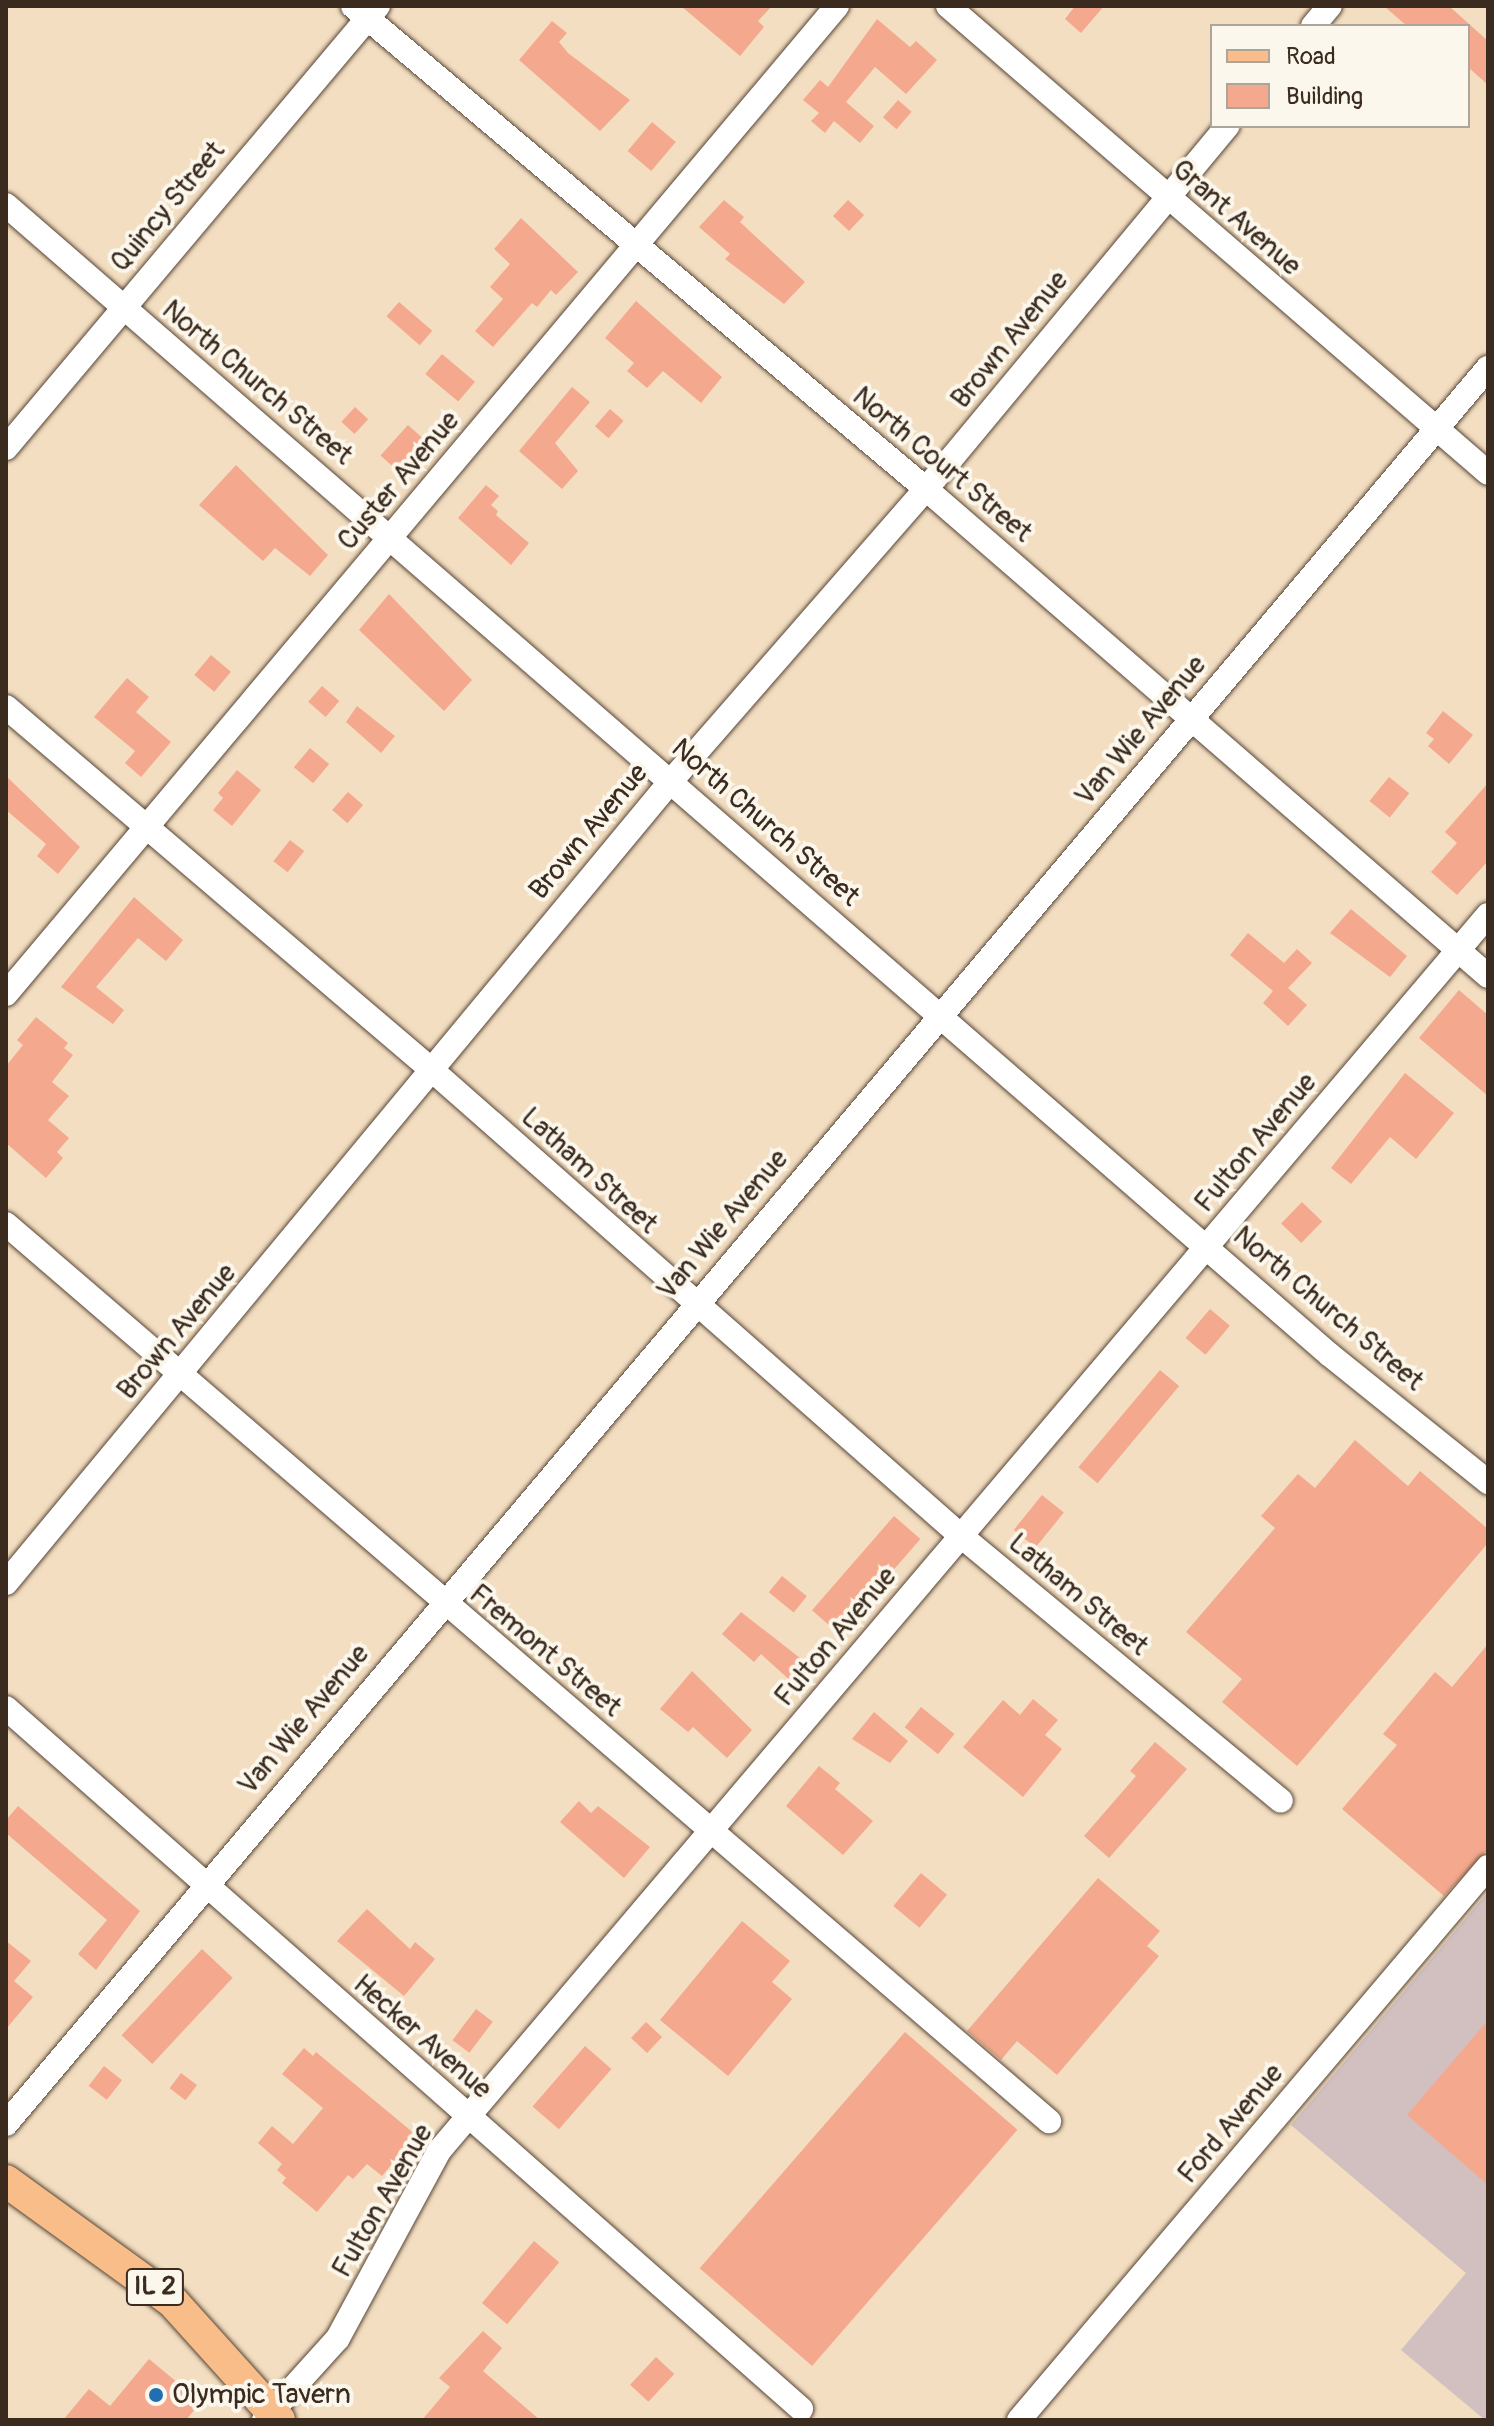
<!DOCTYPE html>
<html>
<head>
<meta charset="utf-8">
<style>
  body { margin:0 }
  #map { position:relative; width:1494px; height:2426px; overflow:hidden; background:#f3dec1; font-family:Pangolin,sans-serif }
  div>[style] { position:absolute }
  .industrial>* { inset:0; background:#d2bfc0 }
  .building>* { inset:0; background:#f4a98e; transform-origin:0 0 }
  .roads { filter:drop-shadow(0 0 2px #574536) drop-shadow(0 0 2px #574536) }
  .minor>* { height:24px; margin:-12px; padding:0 12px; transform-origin:12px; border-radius:12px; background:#fff }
  .major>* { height:32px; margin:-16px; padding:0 16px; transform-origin:16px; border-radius:16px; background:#f8bd89 }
  .dots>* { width:22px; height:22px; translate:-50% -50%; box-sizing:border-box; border:4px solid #fbf7ec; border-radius:50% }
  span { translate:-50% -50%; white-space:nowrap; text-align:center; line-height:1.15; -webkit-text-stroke:8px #fbf7ec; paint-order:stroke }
  .shield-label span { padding:2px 6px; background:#fbf7ec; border:2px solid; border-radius:6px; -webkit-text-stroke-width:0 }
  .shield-label { font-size:26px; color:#3b2a1e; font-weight:700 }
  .street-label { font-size:28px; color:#3b2a1e }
  .poi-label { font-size:28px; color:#3b2a1e }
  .left { translate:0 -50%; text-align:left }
  .frame { position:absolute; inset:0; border:8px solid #3b2a1e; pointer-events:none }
  .legend { position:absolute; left:1210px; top:24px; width:260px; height:104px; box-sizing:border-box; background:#fbf7ec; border:2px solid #aea59a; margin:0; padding:10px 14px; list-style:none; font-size:24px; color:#3b2a1e }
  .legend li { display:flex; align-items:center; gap:16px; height:40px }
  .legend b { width:40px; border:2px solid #aea59a }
</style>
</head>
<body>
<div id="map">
  <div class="industrial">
    <div style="clip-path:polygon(1488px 1892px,1488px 2420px,1485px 2420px,1401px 2350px,1466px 2273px,1291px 2125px)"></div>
  </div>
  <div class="building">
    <div style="clip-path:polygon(681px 6px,772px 6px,758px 21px,764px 27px,740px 56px)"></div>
    <div style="clip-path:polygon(1075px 6px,1104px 6px,1081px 33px,1065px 19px)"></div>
    <div style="clip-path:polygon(1384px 6px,1449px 6px,1488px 41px,1488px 85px,1468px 67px,1468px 26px,1407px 26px)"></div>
    <div style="clip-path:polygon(877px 19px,910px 47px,916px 41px,937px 60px,906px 94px,875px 67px,846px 102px,874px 126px,860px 143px,834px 121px,825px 133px,811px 121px,819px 113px,803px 100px,820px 80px,828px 87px)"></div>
    <div style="clip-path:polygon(552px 21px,567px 33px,559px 42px,568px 53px,630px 100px,600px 131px,519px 60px)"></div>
    <div style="left:898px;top:100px;width:18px;height:23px;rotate:41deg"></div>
    <div style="left:652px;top:122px;width:31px;height:38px;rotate:40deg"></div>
    <div style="clip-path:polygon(724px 200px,744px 217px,740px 222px,805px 282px,784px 304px,725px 259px,730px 254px,699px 227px)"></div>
    <div style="left:848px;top:200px;width:22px;height:22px;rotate:43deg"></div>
    <div style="clip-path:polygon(521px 218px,578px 272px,556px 295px,551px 290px,537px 307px,532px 303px,493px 347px,475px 331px,503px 299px,490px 287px,510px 264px,494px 249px)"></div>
    <div style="clip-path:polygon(636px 301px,722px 377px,701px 403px,663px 371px,647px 388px,627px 371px,634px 363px,605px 338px)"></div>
    <div style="left:399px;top:302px;width:44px;height:19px;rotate:41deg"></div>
    <div style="left:442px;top:354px;width:43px;height:26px;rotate:40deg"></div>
    <div style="clip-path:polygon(572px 387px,590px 402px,555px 443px,578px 471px,562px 489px,519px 451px)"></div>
    <div style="left:355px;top:407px;width:18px;height:20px;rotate:43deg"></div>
    <div style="left:610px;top:409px;width:18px;height:23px;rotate:41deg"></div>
    <div style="left:408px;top:425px;width:25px;height:41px;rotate:42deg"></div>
    <div style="clip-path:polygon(236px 465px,328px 555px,310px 576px,275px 548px,263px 561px,199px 505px)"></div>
    <div style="clip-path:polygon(486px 485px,499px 496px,491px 505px,498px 511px,496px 515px,529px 543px,511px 565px,458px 518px)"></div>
    <div style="clip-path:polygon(389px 594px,472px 680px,444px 711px,359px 630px)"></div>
    <div style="left:211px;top:655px;width:26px;height:26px;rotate:40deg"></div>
    <div style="clip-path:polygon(127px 678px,149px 697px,136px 712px,171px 742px,141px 777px,125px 763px,135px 751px,94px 717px)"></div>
    <div style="left:322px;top:686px;width:23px;height:21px;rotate:41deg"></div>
    <div style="clip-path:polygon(357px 706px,395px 736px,381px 753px,346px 722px)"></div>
    <div style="clip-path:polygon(1443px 711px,1473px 735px,1449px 764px,1428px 746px,1434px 739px,1426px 733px)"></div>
    <div style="left:310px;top:748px;width:25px;height:25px;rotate:40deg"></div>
    <div style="clip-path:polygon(237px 770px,261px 790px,232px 826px,213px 810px,223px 798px,218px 793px)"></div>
    <div style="clip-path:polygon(6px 776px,80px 847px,58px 874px,37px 856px,46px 844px,6px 810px)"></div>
    <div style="left:1389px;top:777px;width:26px;height:31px;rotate:39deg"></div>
    <div style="clip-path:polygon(1488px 783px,1488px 861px,1457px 895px,1431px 872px,1457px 843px,1445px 832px)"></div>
    <div style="left:348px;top:792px;width:20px;height:24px;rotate:41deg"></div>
    <div style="left:290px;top:840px;width:18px;height:27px;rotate:38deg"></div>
    <div style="clip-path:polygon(134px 897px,183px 940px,166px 961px,138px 938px,96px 987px,124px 1010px,113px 1024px,61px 987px)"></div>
    <div style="clip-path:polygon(1351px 909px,1407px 956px,1390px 977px,1330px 933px)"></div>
    <div style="clip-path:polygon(1248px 933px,1284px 963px,1297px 949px,1312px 963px,1288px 988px,1307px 1005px,1288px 1026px,1263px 1003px,1273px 991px,1230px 955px)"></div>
    <div style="clip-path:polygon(1459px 990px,1488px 1015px,1488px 1096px,1419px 1038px)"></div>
    <div style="clip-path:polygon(36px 1017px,68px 1043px,64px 1048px,73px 1055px,52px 1082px,69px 1096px,48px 1120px,69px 1138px,57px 1152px,63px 1158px,46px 1178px,6px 1143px,6px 1066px,23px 1045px,17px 1040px)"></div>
    <div style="clip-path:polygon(1405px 1073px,1454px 1113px,1416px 1159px,1390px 1137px,1351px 1184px,1331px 1168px)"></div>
    <div style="left:1302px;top:1202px;width:28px;height:30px;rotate:44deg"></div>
    <div style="left:1210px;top:1309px;width:26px;height:38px;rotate:40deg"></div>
    <div style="left:1160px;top:1370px;width:25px;height:127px;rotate:40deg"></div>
    <div style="clip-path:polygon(1355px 1440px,1408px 1486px,1420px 1471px,1488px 1529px,1488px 1543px,1297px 1766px,1222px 1702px,1242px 1679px,1186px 1632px,1275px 1528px,1261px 1516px,1298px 1474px,1315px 1488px)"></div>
    <div style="left:1042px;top:1495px;width:28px;height:45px;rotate:39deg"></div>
    <div style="left:894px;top:1516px;width:35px;height:125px;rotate:41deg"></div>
    <div style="left:782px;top:1576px;width:32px;height:21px;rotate:39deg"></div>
    <div style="clip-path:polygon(741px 1612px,809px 1665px,793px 1683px,761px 1654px,754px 1662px,722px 1634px)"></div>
    <div style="clip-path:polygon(1488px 1644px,1488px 1849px,1444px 1896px,1342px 1809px,1397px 1745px,1383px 1734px,1435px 1672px,1452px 1687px)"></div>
    <div style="clip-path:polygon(692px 1671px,752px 1730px,727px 1758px,693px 1727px,688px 1732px,660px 1709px)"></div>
    <div style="clip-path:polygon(1033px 1699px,1058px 1720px,1045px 1735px,1062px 1749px,1023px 1797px,963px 1747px,1003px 1700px,1020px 1715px)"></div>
    <div style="left:921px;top:1707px;width:43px;height:26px;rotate:39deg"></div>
    <div style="clip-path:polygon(874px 1712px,908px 1741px,890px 1763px,852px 1739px)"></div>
    <div style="clip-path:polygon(1155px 1742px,1187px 1769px,1109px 1858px,1084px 1836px,1136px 1776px,1130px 1771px)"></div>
    <div style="clip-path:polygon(819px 1766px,840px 1783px,835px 1789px,873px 1821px,843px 1855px,786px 1806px)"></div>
    <div style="clip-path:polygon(579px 1801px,591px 1813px,598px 1806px,650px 1847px,624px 1878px,560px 1822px)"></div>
    <div style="clip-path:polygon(18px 1806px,140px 1911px,96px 1970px,78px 1954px,107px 1920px,6px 1833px,6px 1820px)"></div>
    <div style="left:921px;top:1873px;width:34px;height:43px;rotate:40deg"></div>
    <div style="clip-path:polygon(1098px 1878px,1160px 1931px,1147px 1946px,1159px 1956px,1057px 2075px,1017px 2041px,1001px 2060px,967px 2031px)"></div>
    <div style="clip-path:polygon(367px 1909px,410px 1949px,415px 1942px,435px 1959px,404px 1996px,337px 1941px)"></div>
    <div style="clip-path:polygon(742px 1921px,790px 1961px,772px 1982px,792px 1999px,728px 2076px,660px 2020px)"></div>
    <div style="clip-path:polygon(6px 1941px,31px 1961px,14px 1981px,33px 1997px,6px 2029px)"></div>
    <div style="left:202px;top:1949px;width:42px;height:118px;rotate:43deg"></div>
    <div style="left:476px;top:2009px;width:21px;height:39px;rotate:37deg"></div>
    <div style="clip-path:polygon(1488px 2020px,1488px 2185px,1407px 2115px)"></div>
    <div style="left:646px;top:2022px;width:22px;height:22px;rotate:43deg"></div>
    <div style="left:905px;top:2032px;width:149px;height:313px;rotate:41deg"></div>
    <div style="left:585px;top:2046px;width:35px;height:80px;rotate:41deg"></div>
    <div style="clip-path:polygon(304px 2048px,313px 2056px,316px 2052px,416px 2135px,382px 2176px,367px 2164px,353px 2179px,348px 2175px,317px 2212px,282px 2183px,286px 2178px,277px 2170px,282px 2164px,258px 2143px,272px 2126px,293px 2144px,323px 2108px,282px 2074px)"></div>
    <div style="left:104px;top:2066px;width:23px;height:25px;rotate:38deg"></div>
    <div style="left:181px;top:2073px;width:20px;height:19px;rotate:37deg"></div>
    <div style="left:534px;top:2241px;width:33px;height:81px;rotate:40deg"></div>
    <div style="clip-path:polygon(483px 2331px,502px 2348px,483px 2371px,540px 2420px,422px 2420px,450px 2387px,439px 2378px)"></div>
    <div style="left:656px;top:2357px;width:25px;height:38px;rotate:43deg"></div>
    <div style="clip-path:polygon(149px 2359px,201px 2402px,186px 2420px,63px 2420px,89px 2389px,110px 2406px)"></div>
  </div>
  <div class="roads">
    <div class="minor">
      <div style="left:353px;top:6px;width:749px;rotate:40.13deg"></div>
      <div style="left:926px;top:489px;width:744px;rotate:40.91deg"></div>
      <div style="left:948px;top:6px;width:714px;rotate:40.85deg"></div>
      <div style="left:1313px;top:26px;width:26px;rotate:-50deg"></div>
      <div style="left:6px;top:205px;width:1754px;rotate:40.98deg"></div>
      <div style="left:1330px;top:1355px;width:203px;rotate:38.8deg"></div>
      <div style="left:6px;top:448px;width:578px;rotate:-49.92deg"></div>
      <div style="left:6px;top:707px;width:561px;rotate:40.45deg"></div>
      <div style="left:433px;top:1071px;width:704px;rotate:41.37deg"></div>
      <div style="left:961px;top:1536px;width:415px;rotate:39.6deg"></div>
      <div style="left:6px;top:994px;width:1291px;rotate:-49.93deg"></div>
      <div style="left:6px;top:1224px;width:1376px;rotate:40.7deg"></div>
      <div style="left:6px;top:1583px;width:1042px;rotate:-50.34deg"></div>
      <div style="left:671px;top:781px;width:388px;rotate:-48.9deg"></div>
      <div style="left:926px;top:489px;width:472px;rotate:-50.3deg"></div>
      <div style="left:6px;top:1708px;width:1060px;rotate:41.4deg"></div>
      <div style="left:6px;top:2124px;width:2298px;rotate:-49.84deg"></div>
      <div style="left:264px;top:2420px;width:110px;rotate:-47.9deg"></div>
      <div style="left:338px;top:2338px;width:213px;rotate:-61.6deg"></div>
      <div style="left:439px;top:2151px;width:1621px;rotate:-49.68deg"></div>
      <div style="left:1019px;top:2420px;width:725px;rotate:-49.7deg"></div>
    </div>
    <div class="major">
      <div style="left:6px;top:2181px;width:205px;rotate:35.9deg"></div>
      <div style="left:172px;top:2301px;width:160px;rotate:48deg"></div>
    </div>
  </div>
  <div class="dots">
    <div style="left:156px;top:2395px;background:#1f6fb2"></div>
  </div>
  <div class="shield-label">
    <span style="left:155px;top:2287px">IL 2</span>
  </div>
  <div class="street-label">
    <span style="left:168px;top:207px;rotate:-50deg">Quincy Street</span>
    <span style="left:1236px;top:218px;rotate:41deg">Grant Avenue</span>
    <span style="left:1010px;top:340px;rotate:-51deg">Brown Avenue</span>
    <span style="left:257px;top:383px;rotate:40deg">North Church Street</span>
    <span style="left:942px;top:465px;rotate:40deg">North Court Street</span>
    <span style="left:399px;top:481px;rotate:-50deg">Custer Avenue</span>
    <span style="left:1141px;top:731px;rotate:-50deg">Van Wie Avenue</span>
    <span style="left:765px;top:823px;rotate:41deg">North Church Street</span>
    <span style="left:589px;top:832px;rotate:-50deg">Brown Avenue</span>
    <span style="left:1256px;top:1143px;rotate:-50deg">Fulton Avenue</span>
    <span style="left:589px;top:1171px;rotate:42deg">Latham Street</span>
    <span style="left:723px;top:1225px;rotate:-50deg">Van Wie Avenue</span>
    <span style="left:1328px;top:1309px;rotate:40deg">North Church Street</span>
    <span style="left:177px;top:1332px;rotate:-50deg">Brown Avenue</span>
    <span style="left:1078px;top:1595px;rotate:40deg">Latham Street</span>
    <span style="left:836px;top:1637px;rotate:-50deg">Fulton Avenue</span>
    <span style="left:545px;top:1651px;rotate:40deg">Fremont Street</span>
    <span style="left:304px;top:1720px;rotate:-50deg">Van Wie Avenue</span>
    <span style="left:422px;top:2037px;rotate:41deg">Hecker Avenue</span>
    <span style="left:1231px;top:2124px;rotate:-50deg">Ford Avenue</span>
    <span style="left:383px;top:2201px;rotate:-60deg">Fulton Avenue</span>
  </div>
  <div class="poi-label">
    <span class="left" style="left:172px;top:2395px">Olympic Tavern</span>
  </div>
  <div class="frame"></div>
  <ul class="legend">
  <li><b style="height:10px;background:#f8bd89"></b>Road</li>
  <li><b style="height:22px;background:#f4a98e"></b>Building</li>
  </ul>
</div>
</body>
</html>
